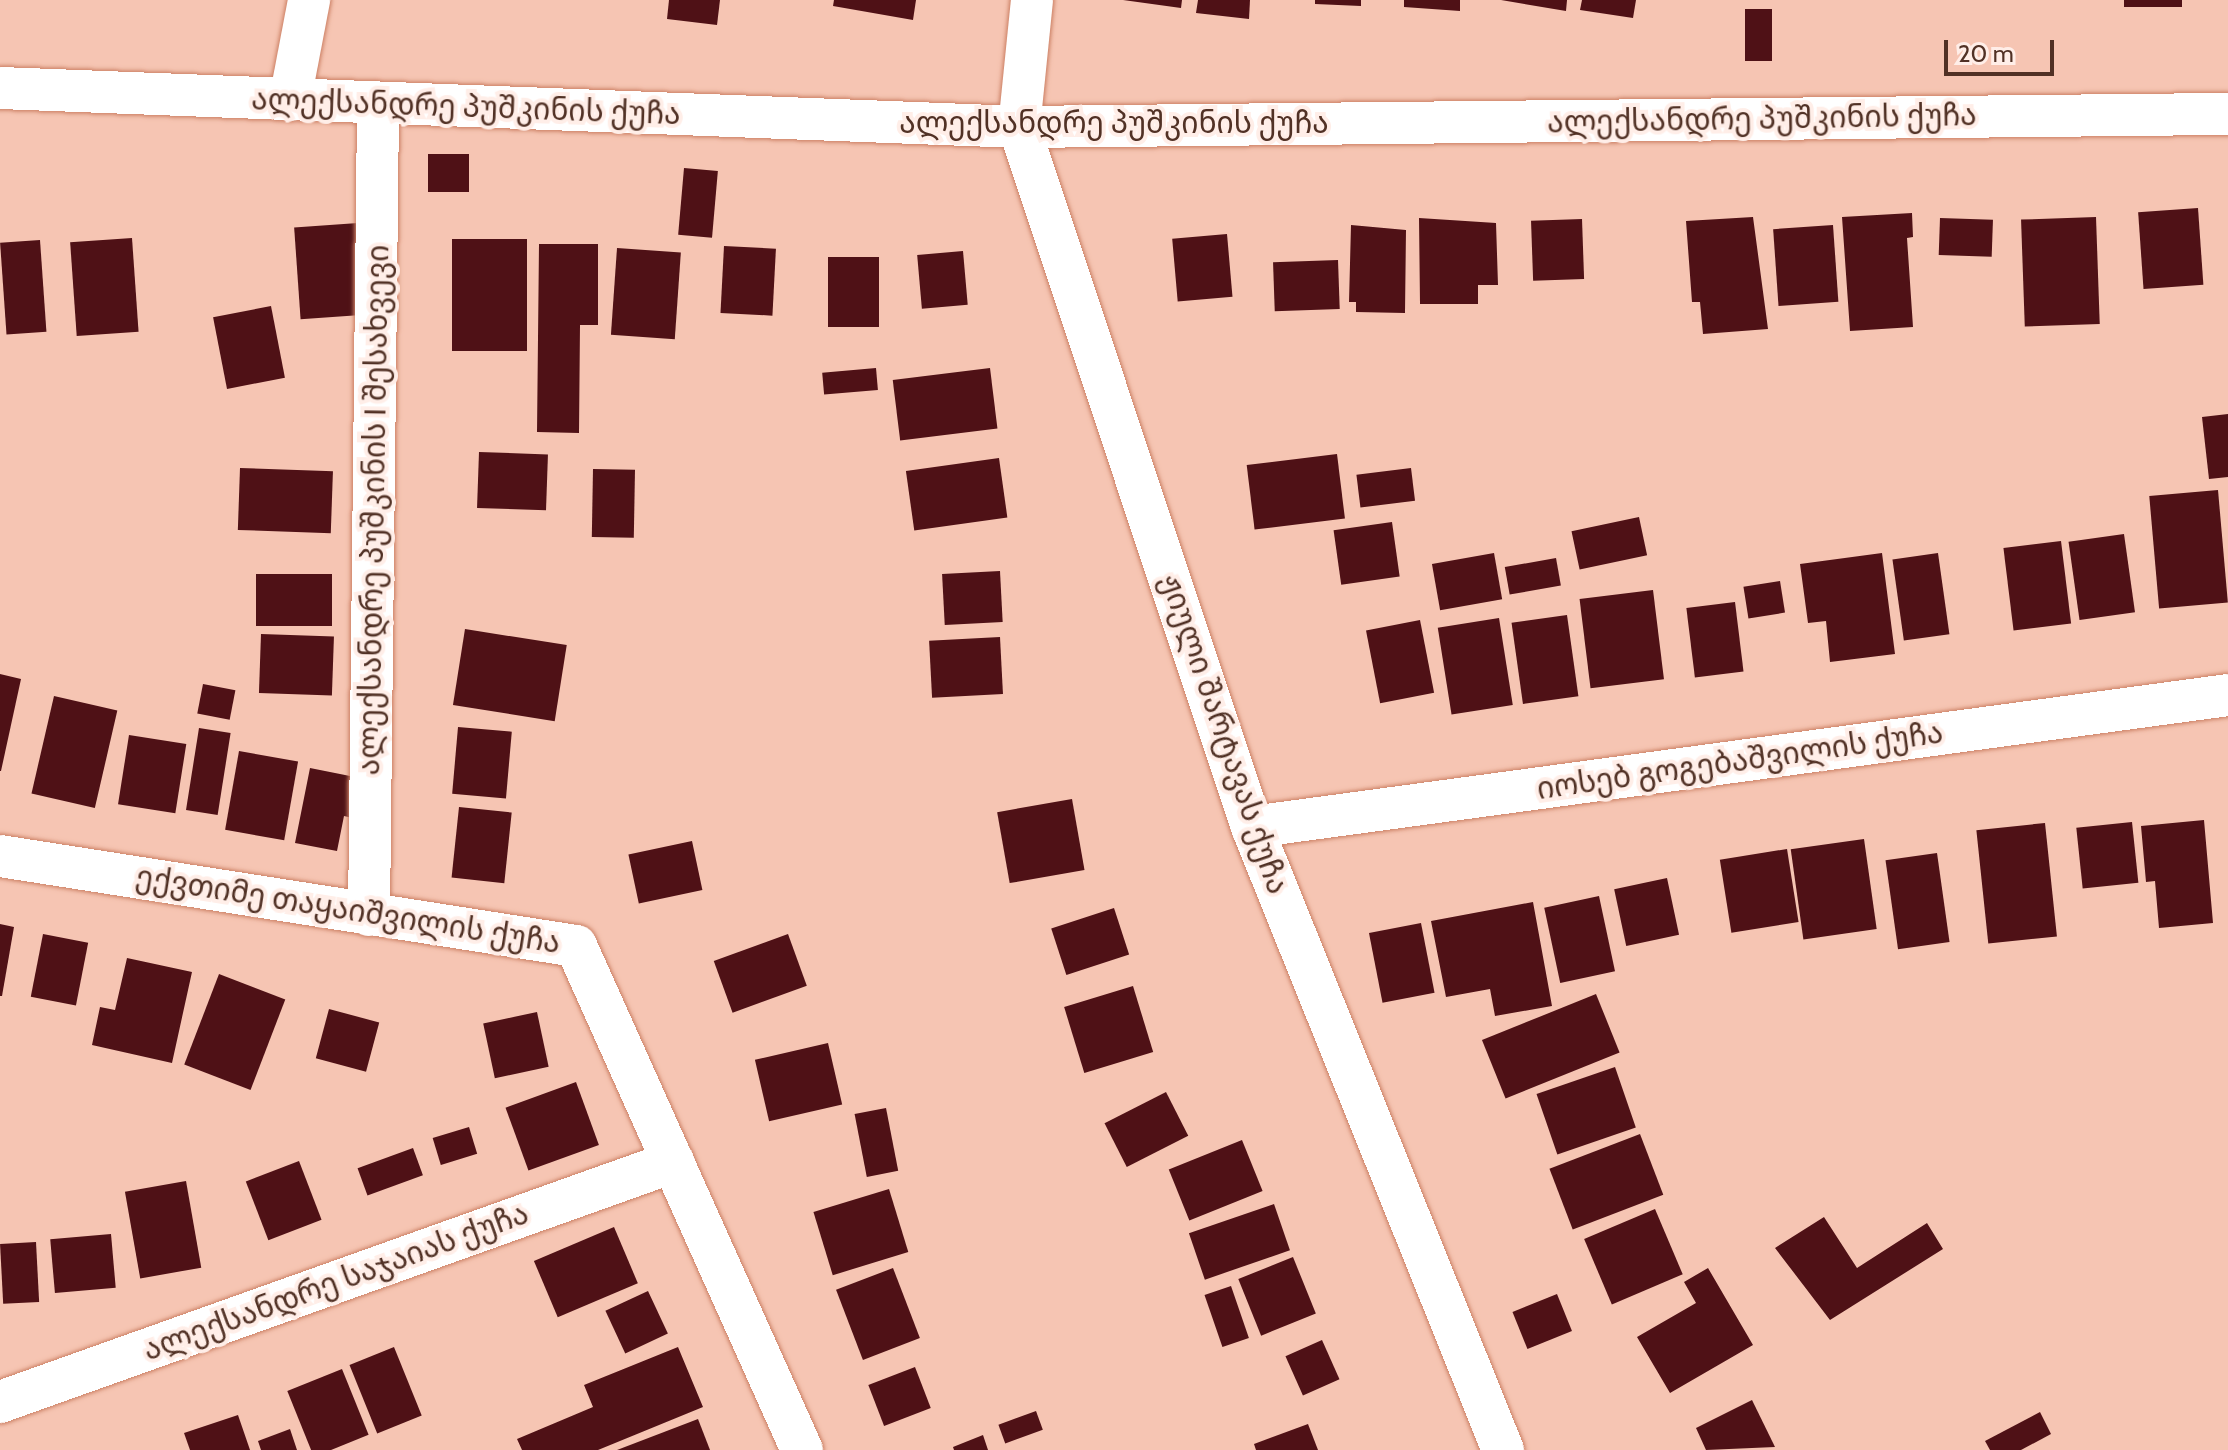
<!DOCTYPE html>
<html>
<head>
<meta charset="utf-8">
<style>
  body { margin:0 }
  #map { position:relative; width:2228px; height:1450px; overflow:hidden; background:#f6c5b3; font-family:Cabin,"Noto Sans Georgian",sans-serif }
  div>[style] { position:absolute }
  .building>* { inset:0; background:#4f1116; transform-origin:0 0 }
  .roads { filter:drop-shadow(0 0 2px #cc8064) drop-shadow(0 0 2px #cc8064) }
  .minor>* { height:42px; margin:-21px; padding:0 21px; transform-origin:21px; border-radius:21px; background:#fff }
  span { translate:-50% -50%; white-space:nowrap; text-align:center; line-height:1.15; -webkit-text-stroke:8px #ffeee8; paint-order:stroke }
  .street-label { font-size:30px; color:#513125 }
  .scale { position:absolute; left:1944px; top:40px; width:110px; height:36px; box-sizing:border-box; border:4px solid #513125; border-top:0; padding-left:10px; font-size:24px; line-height:28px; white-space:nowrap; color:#513125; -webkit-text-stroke:6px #ffeee8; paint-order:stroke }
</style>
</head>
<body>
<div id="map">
  <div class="building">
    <div style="clip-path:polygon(669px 0,720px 0,717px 25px,667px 19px)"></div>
    <div style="clip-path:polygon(834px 0,916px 0,913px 20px,833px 6px)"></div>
    <div style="clip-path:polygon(1123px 0,1182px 0,1181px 8px)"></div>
    <div style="clip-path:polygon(1198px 0,1250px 0,1249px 19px,1196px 13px)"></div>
    <div style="clip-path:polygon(1315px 0,1361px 0,1361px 6px,1315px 4px)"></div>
    <div style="clip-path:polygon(1404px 0,1460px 0,1460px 11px,1404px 7px)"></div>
    <div style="clip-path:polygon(1501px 0,1567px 0,1566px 11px)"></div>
    <div style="clip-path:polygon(1582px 0,1636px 0,1633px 18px,1580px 10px)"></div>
    <div style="left:2124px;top:0;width:58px;height:7px"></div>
    <div style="left:1745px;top:9px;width:27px;height:52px"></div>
    <div style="left:428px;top:154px;width:41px;height:38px"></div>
    <div style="left:684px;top:168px;width:34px;height:67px;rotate:5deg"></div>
    <div style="left:2198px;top:208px;width:77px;height:60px;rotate:86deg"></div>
    <div style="clip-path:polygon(1912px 213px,1913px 237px,1907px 238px,1913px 327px,1850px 331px,1842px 217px)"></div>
    <div style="clip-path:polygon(1753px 217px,1768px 329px,1703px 334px,1700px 302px,1692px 302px,1686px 221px)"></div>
    <div style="left:2096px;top:217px;width:107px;height:75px;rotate:88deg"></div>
    <div style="clip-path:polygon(1419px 218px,1496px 223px,1498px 285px,1478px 285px,1478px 304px,1420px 304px)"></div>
    <div style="left:1940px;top:218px;width:53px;height:37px;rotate:2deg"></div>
    <div style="left:1582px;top:219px;width:60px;height:51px;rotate:88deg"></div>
    <div style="left:358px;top:223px;width:92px;height:64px;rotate:86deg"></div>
    <div style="clip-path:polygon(1351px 225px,1406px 230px,1405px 313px,1356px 312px,1356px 302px,1349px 302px)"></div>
    <div style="left:1833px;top:225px;width:77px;height:60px;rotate:86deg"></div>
    <div style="left:1227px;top:234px;width:63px;height:55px;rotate:85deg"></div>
    <div style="left:132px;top:238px;width:94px;height:62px;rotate:86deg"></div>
    <div style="left:452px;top:239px;width:75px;height:112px"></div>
    <div style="left:40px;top:240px;width:92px;height:40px;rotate:86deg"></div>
    <div style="clip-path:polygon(539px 244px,598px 244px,598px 325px,580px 325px,579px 433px,537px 432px)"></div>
    <div style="left:724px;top:246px;width:52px;height:67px;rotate:3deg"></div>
    <div style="left:617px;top:248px;width:64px;height:87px;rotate:4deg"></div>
    <div style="left:963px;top:251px;width:54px;height:46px;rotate:85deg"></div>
    <div style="left:828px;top:257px;width:51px;height:70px"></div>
    <div style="left:1338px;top:260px;width:49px;height:65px;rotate:88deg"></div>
    <div style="left:271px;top:306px;width:73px;height:59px;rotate:79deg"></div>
    <div style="left:876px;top:368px;width:22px;height:54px;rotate:85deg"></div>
    <div style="left:990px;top:368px;width:61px;height:98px;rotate:83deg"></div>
    <div style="clip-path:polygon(2228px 414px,2228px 477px,2209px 479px,2202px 417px)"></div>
    <div style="left:479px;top:452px;width:69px;height:56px;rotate:2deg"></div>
    <div style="left:1337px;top:454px;width:65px;height:91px;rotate:83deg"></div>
    <div style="left:999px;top:458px;width:60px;height:94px;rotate:82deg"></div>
    <div style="left:240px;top:468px;width:93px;height:62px;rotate:2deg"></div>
    <div style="left:1411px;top:468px;width:33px;height:55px;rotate:83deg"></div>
    <div style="left:593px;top:469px;width:42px;height:68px;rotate:1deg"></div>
    <div style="left:2218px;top:490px;width:113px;height:69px;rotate:85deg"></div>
    <div style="left:1639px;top:517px;width:39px;height:69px;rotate:78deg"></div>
    <div style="left:1392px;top:522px;width:55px;height:59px;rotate:82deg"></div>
    <div style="left:2124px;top:534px;width:79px;height:56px;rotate:82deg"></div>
    <div style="left:2061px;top:541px;width:83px;height:58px;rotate:83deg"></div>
    <div style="left:1494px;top:553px;width:47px;height:63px;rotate:80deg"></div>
    <div style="clip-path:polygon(1882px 553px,1895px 654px,1830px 662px,1826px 621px,1808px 623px,1800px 564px)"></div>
    <div style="left:1938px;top:553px;width:82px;height:46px;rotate:82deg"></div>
    <div style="left:1556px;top:558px;width:28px;height:52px;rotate:80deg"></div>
    <div style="left:1000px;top:571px;width:51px;height:58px;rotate:87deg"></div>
    <div style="left:256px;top:574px;width:76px;height:52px"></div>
    <div style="left:1780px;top:581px;width:32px;height:37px;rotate:81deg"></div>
    <div style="left:1653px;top:590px;width:90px;height:74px;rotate:83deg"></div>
    <div style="left:1735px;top:602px;width:70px;height:49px;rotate:83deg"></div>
    <div style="left:1567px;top:615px;width:82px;height:56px;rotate:82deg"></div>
    <div style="left:1499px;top:618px;width:88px;height:62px;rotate:81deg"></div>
    <div style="left:1420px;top:620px;width:74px;height:55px;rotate:79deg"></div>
    <div style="left:465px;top:629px;width:103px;height:77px;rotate:9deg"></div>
    <div style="left:261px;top:634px;width:73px;height:59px;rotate:2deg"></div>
    <div style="left:1000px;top:637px;width:57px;height:71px;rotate:87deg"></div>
    <div style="clip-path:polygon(0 674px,21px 679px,1px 771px,0 771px)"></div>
    <div style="left:203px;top:684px;width:33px;height:30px;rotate:11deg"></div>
    <div style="left:54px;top:696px;width:65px;height:100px;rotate:13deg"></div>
    <div style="left:458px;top:727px;width:54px;height:67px;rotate:5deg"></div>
    <div style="left:199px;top:728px;width:32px;height:83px;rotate:9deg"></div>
    <div style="left:129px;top:735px;width:58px;height:70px;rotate:9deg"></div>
    <div style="left:239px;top:751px;width:60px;height:80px;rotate:10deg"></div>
    <div style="clip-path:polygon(310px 768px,365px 779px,357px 819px,344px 816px,337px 851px,295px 843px)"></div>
    <div style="left:1072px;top:799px;width:72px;height:76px;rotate:80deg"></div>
    <div style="left:459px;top:807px;width:53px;height:71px;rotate:6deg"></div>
    <div style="clip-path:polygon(2204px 820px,2213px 923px,2159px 928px,2155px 881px,2146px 882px,2141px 826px)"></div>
    <div style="left:2132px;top:822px;width:61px;height:56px;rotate:84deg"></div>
    <div style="left:2045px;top:823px;width:114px;height:69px;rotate:84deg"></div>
    <div style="left:1864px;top:839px;width:91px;height:74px;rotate:82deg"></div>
    <div style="left:692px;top:841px;width:50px;height:65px;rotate:78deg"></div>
    <div style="left:1787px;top:849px;width:74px;height:68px;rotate:81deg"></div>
    <div style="left:1937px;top:853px;width:90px;height:52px;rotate:82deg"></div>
    <div style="left:1667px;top:878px;width:58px;height:54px;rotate:78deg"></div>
    <div style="left:1599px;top:896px;width:77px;height:56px;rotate:78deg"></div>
    <div style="clip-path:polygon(1533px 902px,1552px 1006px,1495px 1016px,1490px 989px,1446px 997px,1431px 921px)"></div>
    <div style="left:1114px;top:908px;width:49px;height:66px;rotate:72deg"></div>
    <div style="left:1421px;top:923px;width:71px;height:53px;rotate:79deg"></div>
    <div style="clip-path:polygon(0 924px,14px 927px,2px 996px,0 996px)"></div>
    <div style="left:43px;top:934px;width:46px;height:64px;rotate:11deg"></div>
    <div style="left:788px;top:934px;width:55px;height:79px;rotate:70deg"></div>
    <div style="clip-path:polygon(127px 958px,192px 972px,172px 1063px,92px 1045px,100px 1007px,115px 1010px)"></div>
    <div style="left:219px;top:974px;width:71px;height:97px;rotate:21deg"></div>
    <div style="left:1133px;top:986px;width:69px;height:72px;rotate:73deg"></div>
    <div style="left:1596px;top:994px;width:63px;height:123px;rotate:68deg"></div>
    <div style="left:329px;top:1009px;width:52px;height:51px;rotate:15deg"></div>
    <div style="left:537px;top:1012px;width:56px;height:55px;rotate:78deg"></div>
    <div style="left:828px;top:1043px;width:63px;height:75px;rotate:77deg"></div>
    <div style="left:1615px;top:1067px;width:64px;height:83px;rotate:71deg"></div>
    <div style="left:576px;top:1082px;width:67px;height:75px;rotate:70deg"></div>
    <div style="left:1166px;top:1092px;width:49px;height:69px;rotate:63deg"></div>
    <div style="left:886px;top:1108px;width:64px;height:32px;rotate:79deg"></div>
    <div style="left:469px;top:1127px;width:28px;height:38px;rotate:73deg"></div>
    <div style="left:1640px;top:1134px;width:65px;height:97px;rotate:69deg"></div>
    <div style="left:1242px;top:1140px;width:55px;height:79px;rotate:68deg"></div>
    <div style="left:413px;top:1148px;width:29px;height:59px;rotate:70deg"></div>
    <div style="left:299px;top:1161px;width:63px;height:57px;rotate:69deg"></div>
    <div style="left:186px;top:1181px;width:88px;height:62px;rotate:80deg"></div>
    <div style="left:889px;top:1189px;width:66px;height:79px;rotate:73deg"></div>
    <div style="left:1274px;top:1204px;width:49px;height:90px;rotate:71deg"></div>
    <div style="left:1655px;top:1209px;width:71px;height:77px;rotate:67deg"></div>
    <div style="clip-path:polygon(1824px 1217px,1857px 1268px,1927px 1223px,1943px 1249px,1830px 1320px,1775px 1248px)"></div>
    <div style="left:614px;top:1227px;width:61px;height:87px;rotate:67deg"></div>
    <div style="left:111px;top:1234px;width:54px;height:61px;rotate:85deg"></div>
    <div style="left:36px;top:1242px;width:60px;height:36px;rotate:87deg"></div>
    <div style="left:1293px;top:1257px;width:61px;height:59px;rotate:68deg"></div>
    <div style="left:893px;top:1268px;width:75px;height:61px;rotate:69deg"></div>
    <div style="clip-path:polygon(1708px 1268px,1753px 1345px,1670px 1393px,1637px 1337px,1696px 1303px,1684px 1282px)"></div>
    <div style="left:1231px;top:1286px;width:55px;height:28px;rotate:71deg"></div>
    <div style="left:648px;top:1291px;width:47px;height:47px;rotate:65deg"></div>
    <div style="left:1557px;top:1294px;width:40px;height:48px;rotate:68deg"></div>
    <div style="left:1322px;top:1340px;width:43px;height:40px;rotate:66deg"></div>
    <div style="left:394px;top:1347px;width:74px;height:48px;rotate:68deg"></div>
    <div style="clip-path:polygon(678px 1347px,703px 1407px,598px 1450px,522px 1450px,517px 1439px,593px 1407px,584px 1385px)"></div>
    <div style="left:915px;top:1367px;width:44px;height:50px;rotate:69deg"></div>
    <div style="left:342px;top:1369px;width:71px;height:59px;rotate:68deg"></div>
    <div style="clip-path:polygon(1752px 1400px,1775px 1447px,1706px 1450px,1696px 1428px)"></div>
    <div style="left:1036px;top:1411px;width:20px;height:40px;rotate:70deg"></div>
    <div style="clip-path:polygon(2040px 1412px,2051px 1434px,2021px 1450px,1990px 1450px,1985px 1441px)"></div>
    <div style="clip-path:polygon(238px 1415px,250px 1450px,190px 1450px,184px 1433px)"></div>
    <div style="clip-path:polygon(698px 1419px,710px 1450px,617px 1450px)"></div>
    <div style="clip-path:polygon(1308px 1424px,1318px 1450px,1256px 1450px,1254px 1444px)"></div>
    <div style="clip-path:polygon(290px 1429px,297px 1450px,261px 1450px,258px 1441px)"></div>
    <div style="clip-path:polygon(983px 1435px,988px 1450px,954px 1450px,953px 1447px)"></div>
  </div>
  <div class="roads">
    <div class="minor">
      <div style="left:1032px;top:0;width:128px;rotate:95.8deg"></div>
      <div style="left:1019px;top:127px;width:738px;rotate:71.59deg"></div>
      <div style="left:1252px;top:827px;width:672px;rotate:68.06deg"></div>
      <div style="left:0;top:88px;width:1020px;rotate:2.19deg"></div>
      <div style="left:1019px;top:127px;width:1209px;rotate:-0.62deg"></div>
      <div style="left:290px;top:100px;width:102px;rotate:-79.2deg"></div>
      <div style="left:1252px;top:827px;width:985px;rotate:-7.7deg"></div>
      <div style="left:0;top:856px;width:583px;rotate:8.88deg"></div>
      <div style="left:576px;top:946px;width:552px;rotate:65.85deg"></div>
      <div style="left:369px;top:915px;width:810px;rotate:-89.36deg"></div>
      <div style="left:0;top:1402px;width:715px;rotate:-19.63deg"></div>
    </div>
  </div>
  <div class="street-label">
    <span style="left:466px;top:107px;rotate:2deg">ალექსანდრე პუშკინის ქუჩა</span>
    <span style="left:1762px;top:119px;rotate:-1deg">ალექსანდრე პუშკინის ქუჩა</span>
    <span style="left:1114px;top:123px">ალექსანდრე პუშკინის ქუჩა</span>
    <span style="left:374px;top:510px;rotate:-89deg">ალექსანდრე პუშკინის I შესახვევი</span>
    <span style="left:1224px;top:734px;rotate:71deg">ჟიული შარტავას ქუჩა</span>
    <span style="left:1740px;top:761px;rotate:-8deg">იოსებ გოგებაშვილის ქუჩა</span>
    <span style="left:348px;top:910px;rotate:9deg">ექვთიმე თაყაიშვილის ქუჩა</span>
    <span style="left:336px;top:1282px;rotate:-20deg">ალექსანდრე საჯაიას ქუჩა</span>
  </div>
  <div class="scale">20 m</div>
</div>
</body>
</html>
